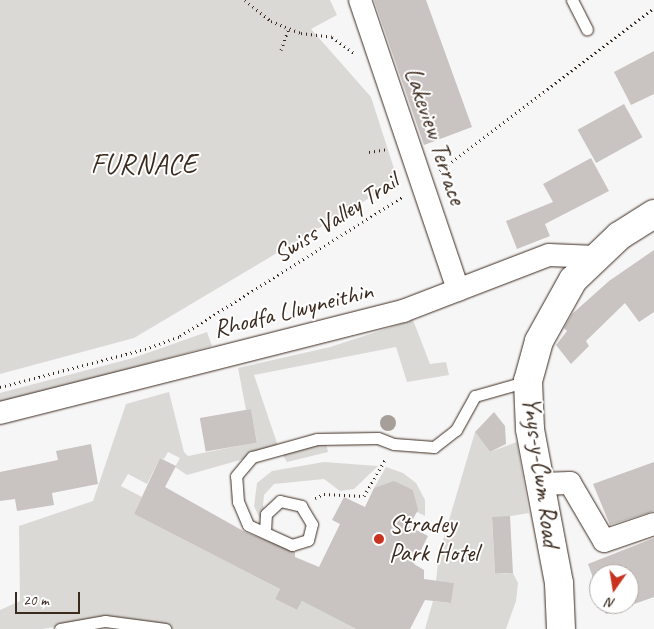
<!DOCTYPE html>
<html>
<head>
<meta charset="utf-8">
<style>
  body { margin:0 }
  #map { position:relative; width:654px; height:629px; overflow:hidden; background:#f7f6f6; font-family:Caveat,sans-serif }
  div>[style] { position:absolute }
  .green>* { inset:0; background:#dbd9d6 }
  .building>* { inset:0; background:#c9c3c1; transform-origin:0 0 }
  .path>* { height:3px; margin-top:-1.5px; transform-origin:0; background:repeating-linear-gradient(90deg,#3b2a1e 0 1px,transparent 0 5px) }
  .roads { filter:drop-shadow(0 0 1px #3b2a1e) drop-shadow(0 0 1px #3b2a1e) }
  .lane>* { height:11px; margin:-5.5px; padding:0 5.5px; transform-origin:5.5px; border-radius:5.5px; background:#fff }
  .street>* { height:22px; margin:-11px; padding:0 11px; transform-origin:11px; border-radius:11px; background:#fff }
  .secondary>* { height:28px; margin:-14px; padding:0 14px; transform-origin:14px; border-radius:14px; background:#fff }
  .trees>* { width:16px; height:16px; margin:-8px; border-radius:50%; background:#a69e98 }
  .dots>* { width:14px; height:14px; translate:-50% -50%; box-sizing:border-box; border:2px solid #fff; border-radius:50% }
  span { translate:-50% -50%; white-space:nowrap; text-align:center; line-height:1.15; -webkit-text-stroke:4px #fff; paint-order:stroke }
  .street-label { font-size:25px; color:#3b2a1e }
  .poi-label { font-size:25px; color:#3b2a1e }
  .left { translate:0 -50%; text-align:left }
  .quarter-label { font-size:28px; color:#3b2a1e; letter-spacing:1px }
  .north { position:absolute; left:589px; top:564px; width:50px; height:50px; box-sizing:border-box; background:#fff; border:1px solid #b1aaa5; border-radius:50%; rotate:193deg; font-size:14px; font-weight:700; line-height:20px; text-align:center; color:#3b2a1e }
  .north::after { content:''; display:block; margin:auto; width:18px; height:22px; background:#c8321e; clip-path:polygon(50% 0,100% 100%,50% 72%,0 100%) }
  .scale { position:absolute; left:15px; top:592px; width:65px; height:22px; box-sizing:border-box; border:2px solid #3b2a1e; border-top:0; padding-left:6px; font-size:15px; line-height:18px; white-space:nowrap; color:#3b2a1e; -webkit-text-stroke:4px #fff; paint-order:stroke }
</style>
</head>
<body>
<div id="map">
  <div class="green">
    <div style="clip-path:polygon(0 0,330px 0,337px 15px,311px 29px,371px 97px,398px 181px,134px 338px,0 374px)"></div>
    <div style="clip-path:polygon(413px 320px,430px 364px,446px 362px,449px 375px,407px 382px,396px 347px,254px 375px,279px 449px,325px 439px,328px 452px,287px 462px,279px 449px,187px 475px,175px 467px,180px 458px,168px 452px,164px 459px,160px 458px,147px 484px,128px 474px,121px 486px,142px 497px,134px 514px,280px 589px,275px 599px,297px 610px,302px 601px,356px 629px,171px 629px,105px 619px,42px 629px,0 629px,0 610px,20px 601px,19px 526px,93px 501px,126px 404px,169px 392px,184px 452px,188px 456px,257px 442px,251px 409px,246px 410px,238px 368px,330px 347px)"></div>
    <div style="clip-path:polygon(207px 332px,212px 346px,0 404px,0 393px,133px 358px)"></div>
    <div style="clip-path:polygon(475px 432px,490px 452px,517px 442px,529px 513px,492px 519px,495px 574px,513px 573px,518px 583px,516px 601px,506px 629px,425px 629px,433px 601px,451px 603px,453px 583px,436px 581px,439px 554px)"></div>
    <div style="clip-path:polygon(324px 462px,378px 466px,354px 489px,340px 491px,324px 479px,274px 484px,264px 495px,263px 505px,268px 521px,262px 523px,254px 506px,257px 483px,272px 471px)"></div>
    <div style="clip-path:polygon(386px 467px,403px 473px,416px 483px,425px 500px,425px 516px,417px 512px,413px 490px,374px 488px)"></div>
  </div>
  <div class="building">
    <div style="clip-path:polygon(374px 0,426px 0,472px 127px,424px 145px)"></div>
    <div style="clip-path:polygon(654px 51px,654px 94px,631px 105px,614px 72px)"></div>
    <div style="left:624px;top:104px;width:38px;height:53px;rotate:61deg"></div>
    <div style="clip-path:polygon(591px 158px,609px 191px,545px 224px,550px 236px,517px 249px,506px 221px,553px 202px,543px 184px)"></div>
    <div style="clip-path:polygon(654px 250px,654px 312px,639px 322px,625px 303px,586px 341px,589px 346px,571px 364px,556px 345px,567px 331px,564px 328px,572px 314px,609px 281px)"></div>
    <div style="left:251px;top:409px;width:34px;height:52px;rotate:80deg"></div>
    <div style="clip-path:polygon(494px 412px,505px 426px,506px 444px,490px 452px,475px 432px)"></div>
    <div style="clip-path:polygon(91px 444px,98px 484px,52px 493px,54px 505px,17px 511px,15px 499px,0 501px,0 472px,58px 460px,56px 451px)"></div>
    <div style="clip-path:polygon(160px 458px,176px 466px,165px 487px,245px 532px,295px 552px,295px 557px,319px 567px,340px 524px,332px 520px,344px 497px,365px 507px,374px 488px,394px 481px,413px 490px,418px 510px,409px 526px,428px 536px,414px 564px,424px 570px,424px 579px,454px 583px,451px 603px,425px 600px,410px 629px,356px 629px,302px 601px,297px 610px,275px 599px,280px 589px,134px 514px)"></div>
    <div style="clip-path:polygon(654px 462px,654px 511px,610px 525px,593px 484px)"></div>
    <div style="left:510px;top:516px;width:57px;height:18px;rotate:87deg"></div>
    <div style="clip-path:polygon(654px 538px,654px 597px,606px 614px,602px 604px,629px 604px,629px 574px,599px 574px,599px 594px,588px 564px)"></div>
  </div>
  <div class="path">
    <div style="left:245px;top:0;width:33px;rotate:39deg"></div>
    <div style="left:271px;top:21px;width:32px;rotate:22deg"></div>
    <div style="left:301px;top:33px;width:31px;rotate:7deg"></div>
    <div style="left:332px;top:37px;width:27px;rotate:36deg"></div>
    <div style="left:281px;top:50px;width:23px;rotate:-70deg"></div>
    <div style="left:369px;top:152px;width:20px;rotate:-9deg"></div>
    <div style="left:440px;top:171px;width:269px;rotate:-37.3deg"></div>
    <div style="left:0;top:387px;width:150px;rotate:-14.7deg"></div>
    <div style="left:145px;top:349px;width:37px;rotate:-20deg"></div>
    <div style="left:180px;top:336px;width:264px;rotate:-32deg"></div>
    <div style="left:315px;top:498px;width:10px;rotate:-24deg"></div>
    <div style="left:324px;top:494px;width:40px;rotate:2.9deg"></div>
    <div style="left:364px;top:496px;width:44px;rotate:-59.9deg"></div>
  </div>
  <div class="roads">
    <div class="lane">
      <div style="left:572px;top:0;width:33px;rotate:63deg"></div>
      <div style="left:265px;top:532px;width:18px;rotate:-87deg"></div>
      <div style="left:266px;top:514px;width:19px;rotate:-43deg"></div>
      <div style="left:280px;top:501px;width:22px;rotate:13deg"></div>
      <div style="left:301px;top:506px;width:21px;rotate:59deg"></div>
      <div style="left:312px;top:524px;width:16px;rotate:104deg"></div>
      <div style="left:308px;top:540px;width:17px;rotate:163deg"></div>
      <div style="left:292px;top:545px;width:48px;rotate:-155.6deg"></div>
      <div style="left:248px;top:525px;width:25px;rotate:-113deg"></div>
      <div style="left:238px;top:502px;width:26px;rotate:-94deg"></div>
      <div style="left:236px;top:476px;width:25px;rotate:-50deg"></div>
      <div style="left:252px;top:457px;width:67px;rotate:-15.5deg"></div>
      <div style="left:317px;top:439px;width:61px;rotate:-0.9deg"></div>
      <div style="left:378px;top:438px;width:17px;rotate:21deg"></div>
      <div style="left:394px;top:444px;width:40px;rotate:4.3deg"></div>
      <div style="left:434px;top:447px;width:28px;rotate:-38deg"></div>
      <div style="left:456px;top:430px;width:39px;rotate:-61deg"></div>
      <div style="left:475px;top:396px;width:55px;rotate:-15.8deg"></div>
      <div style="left:60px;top:629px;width:46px;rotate:-10.1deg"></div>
      <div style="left:105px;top:621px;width:61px;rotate:7.6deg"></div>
    </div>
    <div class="street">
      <div style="left:360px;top:0;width:306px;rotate:71.3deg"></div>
      <div style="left:0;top:413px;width:416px;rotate:-14.2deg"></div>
      <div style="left:403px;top:311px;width:156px;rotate:-21deg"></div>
      <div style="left:549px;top:255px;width:47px;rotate:2.4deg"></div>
      <div style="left:539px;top:484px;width:31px;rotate:-2deg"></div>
      <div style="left:570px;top:483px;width:67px;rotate:59.6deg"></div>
      <div style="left:604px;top:541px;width:53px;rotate:-18.8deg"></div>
    </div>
    <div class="secondary">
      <div style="left:561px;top:629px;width:46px;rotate:-92.5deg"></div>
      <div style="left:559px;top:583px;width:157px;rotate:-100.7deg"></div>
      <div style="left:530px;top:429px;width:48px;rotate:-92.4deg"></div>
      <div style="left:528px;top:381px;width:41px;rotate:-74.6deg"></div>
      <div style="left:539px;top:341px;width:70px;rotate:-60.9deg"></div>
      <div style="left:573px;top:280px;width:64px;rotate:-43.7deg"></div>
      <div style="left:619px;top:236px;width:41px;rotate:-32.2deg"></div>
    </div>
  </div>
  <div class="trees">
    <div style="left:388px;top:423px"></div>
  </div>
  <div class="dots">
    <div style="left:379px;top:539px;background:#c8321e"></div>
  </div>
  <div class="street-label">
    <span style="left:435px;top:136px;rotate:71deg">Lakeview Terrace</span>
    <span style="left:336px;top:218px;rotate:-33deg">Swiss Valley Trail</span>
    <span style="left:293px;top:310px;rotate:-14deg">Rhodfa Llwyneithin</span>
    <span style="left:541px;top:472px;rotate:82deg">Ynys-y-Cwm Road</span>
  </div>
  <div class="poi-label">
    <span class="left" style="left:389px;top:539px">Stradey<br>Park Hotel</span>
  </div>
  <div class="quarter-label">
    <span style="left:144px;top:164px">FURNACE</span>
  </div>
  <div class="north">N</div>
  <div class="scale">20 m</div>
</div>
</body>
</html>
